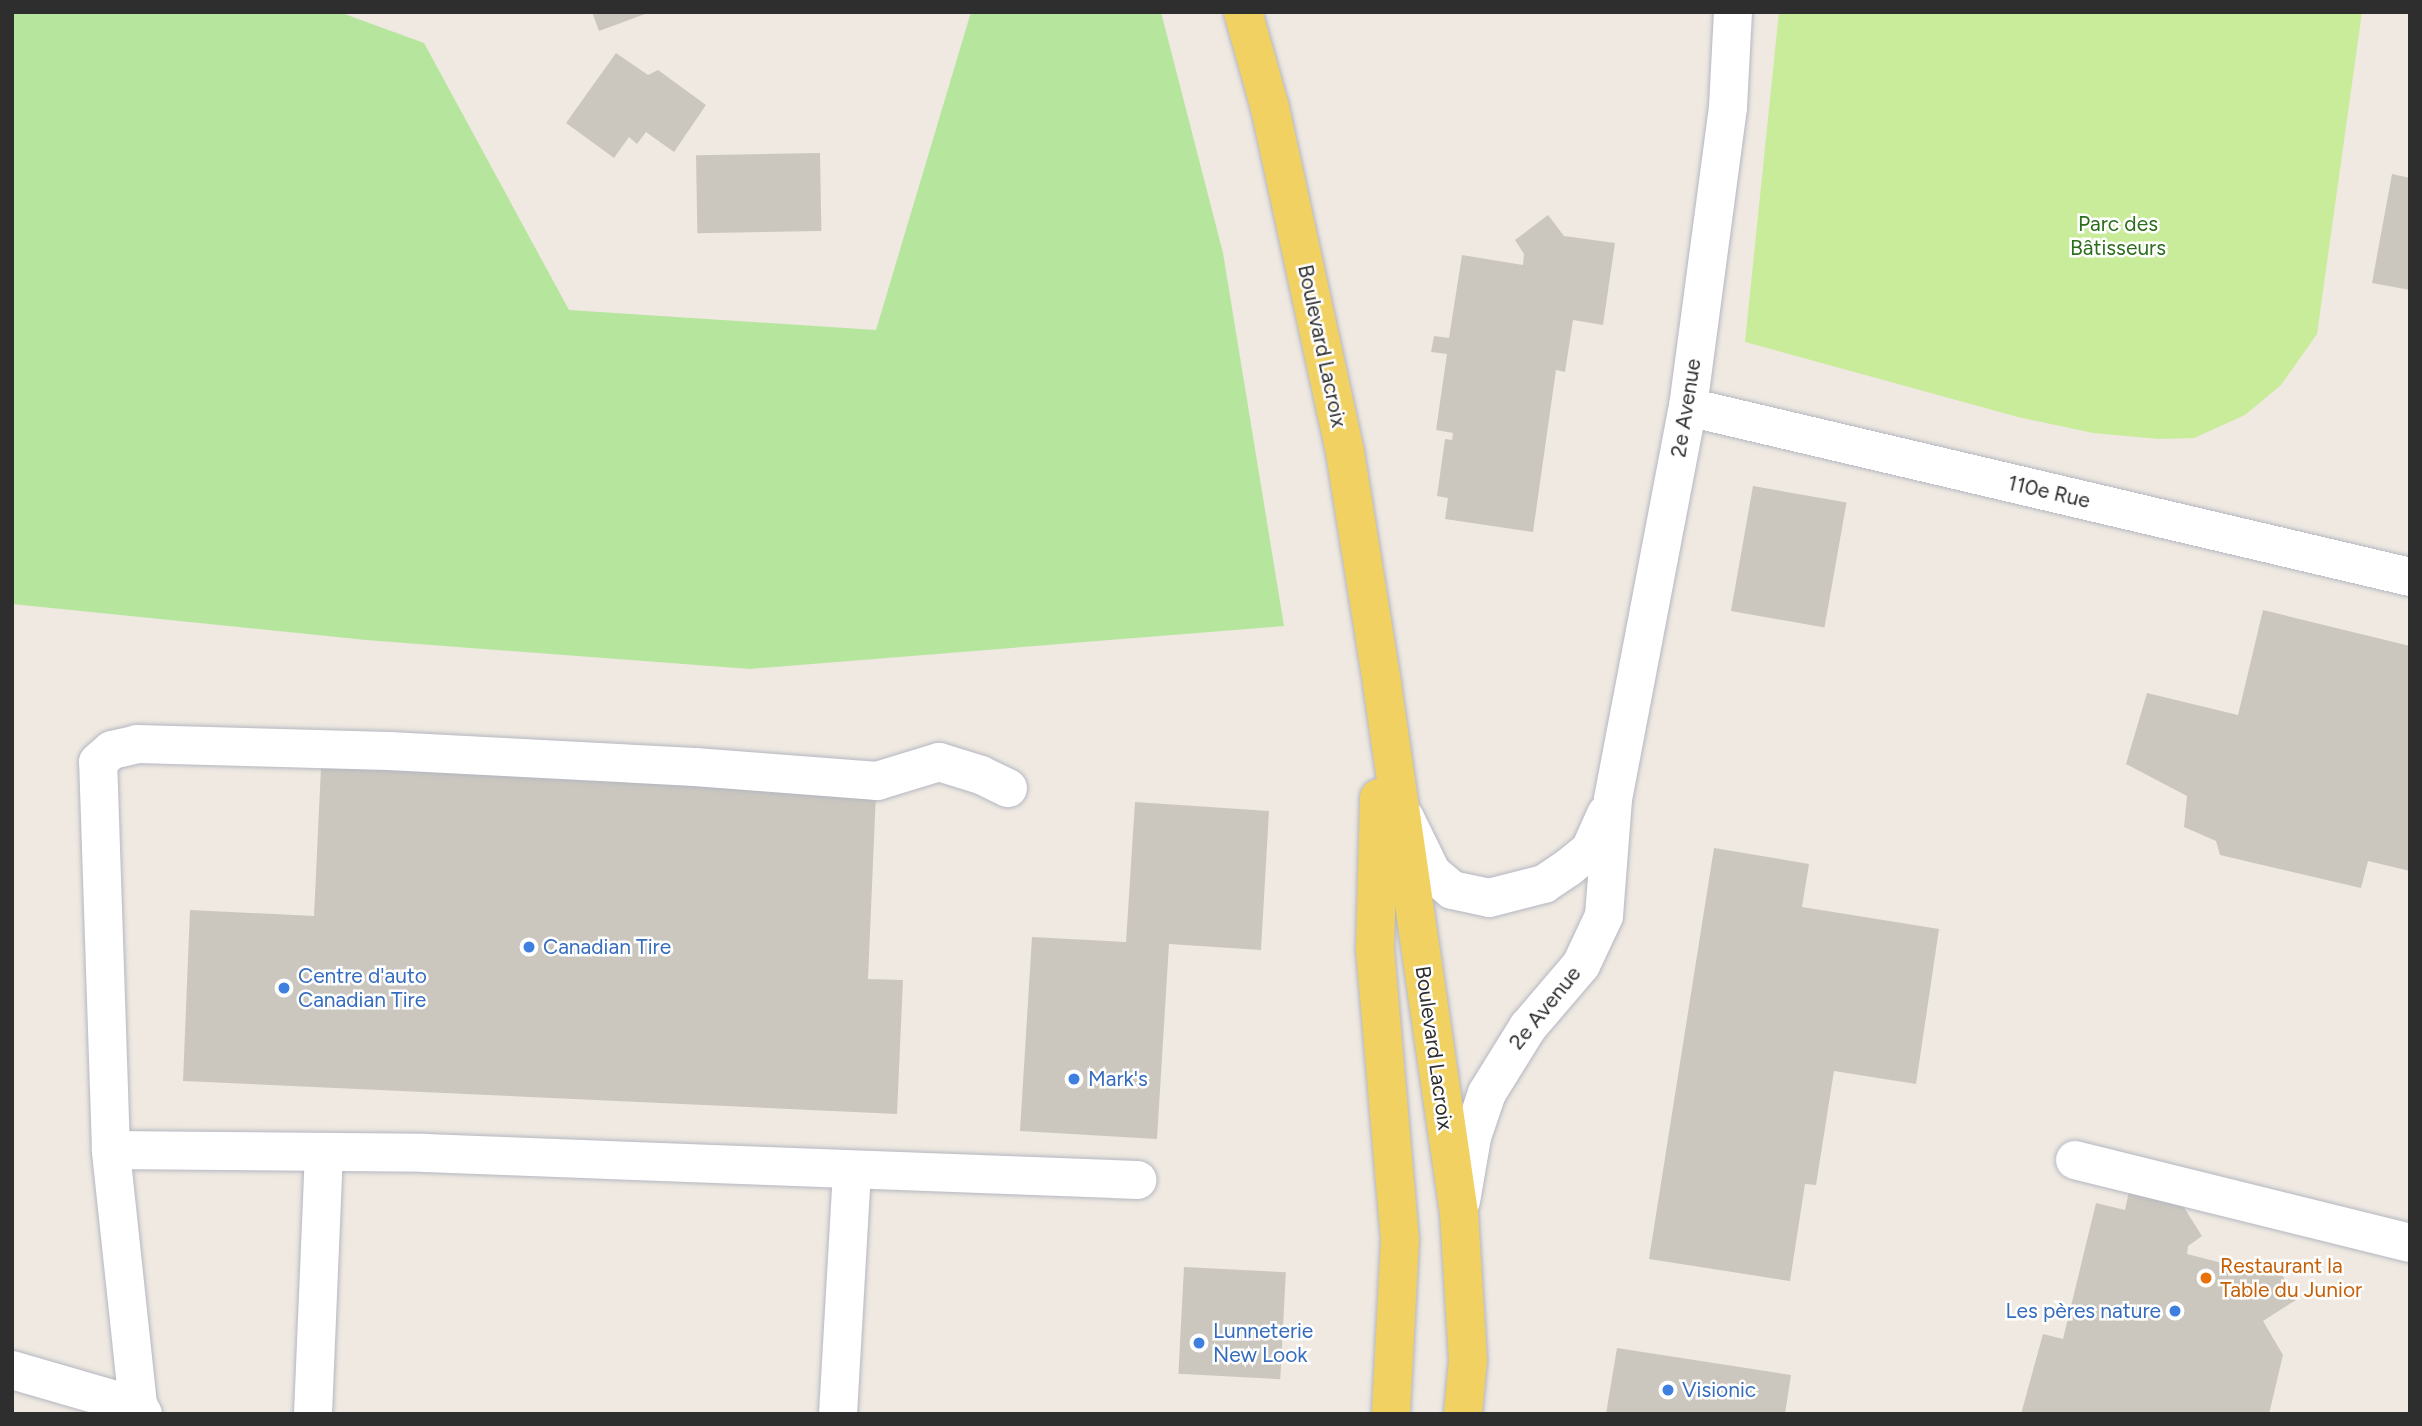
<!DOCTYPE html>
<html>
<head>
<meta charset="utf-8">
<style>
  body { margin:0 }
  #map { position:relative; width:2422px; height:1426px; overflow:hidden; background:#efe9e1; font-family:Figtree,sans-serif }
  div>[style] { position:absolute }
  .green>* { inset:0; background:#b6e59e }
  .pitch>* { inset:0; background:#c9ec9a }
  .building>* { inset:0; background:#cbc7bf; transform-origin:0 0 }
  .roads { filter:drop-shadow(0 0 2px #b4b7c1) drop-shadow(0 0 2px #b4b7c1) }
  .minor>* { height:38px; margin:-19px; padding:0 19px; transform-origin:19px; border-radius:19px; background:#fff }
  .major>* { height:38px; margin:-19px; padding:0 19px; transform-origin:19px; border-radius:19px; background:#f2d163 }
  .dots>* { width:19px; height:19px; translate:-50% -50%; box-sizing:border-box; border:4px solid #fff; border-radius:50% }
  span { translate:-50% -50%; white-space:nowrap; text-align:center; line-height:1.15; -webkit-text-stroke:5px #fff; paint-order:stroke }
  .park-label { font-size:21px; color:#2c6e1b }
  .street-label { font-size:21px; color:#2e2e2e }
  .shop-label { font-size:21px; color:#366cbe }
  .left { translate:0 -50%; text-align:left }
  .right { translate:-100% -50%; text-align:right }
  .food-label { font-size:21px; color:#c56008 }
  .frame { position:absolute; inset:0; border:14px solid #2e2e2e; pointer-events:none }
</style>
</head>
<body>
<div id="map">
  <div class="green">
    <div style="clip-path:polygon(12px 12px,339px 12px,424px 43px,569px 310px,876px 330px,971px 12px,1161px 12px,1223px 253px,1284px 626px,750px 669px,366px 640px,12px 604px)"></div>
  </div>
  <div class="pitch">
    <div style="clip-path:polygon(1779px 12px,2362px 12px,2317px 334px,2281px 385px,2245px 415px,2194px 438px,2159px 439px,2093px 433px,2018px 417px,1745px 342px)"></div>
  </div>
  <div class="building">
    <div style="clip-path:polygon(592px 12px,648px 12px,648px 13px,599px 31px)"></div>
    <div style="clip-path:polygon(616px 53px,648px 75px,658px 70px,706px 105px,674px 152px,646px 132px,637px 144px,629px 137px,614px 158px,566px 123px)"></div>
    <div style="left:820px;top:153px;width:78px;height:124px;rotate:89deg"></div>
    <div style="clip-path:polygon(2392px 174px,2410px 178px,2410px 290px,2372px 283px)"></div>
    <div style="clip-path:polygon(1548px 215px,1564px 236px,1615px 243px,1603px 325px,1573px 320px,1565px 372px,1556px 370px,1533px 532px,1445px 519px,1448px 498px,1437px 496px,1445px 439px,1452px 440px,1453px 433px,1436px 430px,1447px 354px,1431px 352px,1434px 336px,1449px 338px,1462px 255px,1523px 265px,1524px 254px,1515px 240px)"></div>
    <div style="left:1753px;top:486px;width:95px;height:127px;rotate:10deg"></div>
    <div style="clip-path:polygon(2263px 610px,2410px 646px,2410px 871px,2368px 861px,2361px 888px,2220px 855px,2216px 841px,2184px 827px,2187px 796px,2126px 764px,2147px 693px,2238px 715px)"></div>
    <div style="clip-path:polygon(321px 767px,876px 792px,868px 979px,903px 980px,897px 1114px,183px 1081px,190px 910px,314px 916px)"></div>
    <div style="clip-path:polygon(1135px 802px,1269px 811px,1261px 950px,1169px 944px,1157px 1139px,1020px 1131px,1032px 937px,1126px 942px)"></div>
    <div style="clip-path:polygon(1714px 848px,1809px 864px,1802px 907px,1939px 929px,1916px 1084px,1834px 1071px,1816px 1185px,1805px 1184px,1790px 1281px,1649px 1259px)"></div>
    <div style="clip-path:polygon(2129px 1191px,2183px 1206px,2202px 1236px,2188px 1246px,2187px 1254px,2253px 1271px,2274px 1260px,2296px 1300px,2263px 1321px,2283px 1355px,2269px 1414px,2021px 1414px,2043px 1334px,2063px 1339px,2096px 1203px,2125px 1210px)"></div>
    <div style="left:1184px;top:1267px;width:102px;height:107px;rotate:3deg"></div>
    <div style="clip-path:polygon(1617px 1348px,1791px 1375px,1785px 1414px,1606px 1414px)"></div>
  </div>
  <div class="roads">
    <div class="minor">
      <div style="left:1688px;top:407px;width:742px;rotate:13.25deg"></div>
      <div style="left:1405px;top:818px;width:61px;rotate:63.9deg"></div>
      <div style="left:1432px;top:873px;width:26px;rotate:40deg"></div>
      <div style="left:1452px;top:890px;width:38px;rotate:12deg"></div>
      <div style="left:1489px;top:898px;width:57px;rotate:-14.3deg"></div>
      <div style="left:1544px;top:884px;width:30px;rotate:-34deg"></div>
      <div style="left:1569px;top:867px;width:27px;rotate:-39deg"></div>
      <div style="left:1590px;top:850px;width:39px;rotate:-66deg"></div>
      <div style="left:111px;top:1150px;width:314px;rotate:0.5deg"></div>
      <div style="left:425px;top:1153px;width:713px;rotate:2.17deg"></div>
      <div style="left:2075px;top:1160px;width:345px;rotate:13.9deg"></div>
      <div style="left:1461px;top:1201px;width:65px;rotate:-80.2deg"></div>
      <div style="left:1472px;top:1137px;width:46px;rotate:-71.2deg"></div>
      <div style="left:1487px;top:1093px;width:78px;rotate:-58.2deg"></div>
      <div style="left:1528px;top:1027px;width:82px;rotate:-49.5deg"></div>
      <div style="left:1581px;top:965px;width:54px;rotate:-64.9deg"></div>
      <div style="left:1604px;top:916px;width:117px;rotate:-85.6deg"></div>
      <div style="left:1613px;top:799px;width:399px;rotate:-79.2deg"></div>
      <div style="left:1688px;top:407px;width:303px;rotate:-82.4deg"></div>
      <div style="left:1728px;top:107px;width:95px;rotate:-87deg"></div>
      <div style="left:12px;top:1370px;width:132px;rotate:16.2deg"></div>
      <div style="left:139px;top:1407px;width:8px;rotate:60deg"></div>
      <div style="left:139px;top:1414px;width:265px;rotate:-96.1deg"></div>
      <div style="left:111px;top:1150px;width:388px;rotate:-91.9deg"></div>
      <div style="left:98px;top:762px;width:18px;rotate:-41deg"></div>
      <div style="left:112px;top:750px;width:26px;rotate:-13deg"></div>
      <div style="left:137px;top:744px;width:252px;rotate:1.6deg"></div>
      <div style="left:389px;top:751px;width:306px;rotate:3deg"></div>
      <div style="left:695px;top:767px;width:183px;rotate:4.4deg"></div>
      <div style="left:877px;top:781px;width:65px;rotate:-17deg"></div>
      <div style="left:939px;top:762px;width:44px;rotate:17.2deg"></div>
      <div style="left:981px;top:775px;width:30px;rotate:26deg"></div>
      <div style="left:313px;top:1414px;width:260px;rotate:-87.6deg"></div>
      <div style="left:838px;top:1414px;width:244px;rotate:-86.7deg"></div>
    </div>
    <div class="major">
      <div style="left:1243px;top:12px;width:100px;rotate:74.3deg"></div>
      <div style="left:1270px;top:108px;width:352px;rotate:77.7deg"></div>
      <div style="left:1345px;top:452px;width:235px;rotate:80.9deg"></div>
      <div style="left:1382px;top:684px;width:535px;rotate:81.72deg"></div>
      <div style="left:1459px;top:1213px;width:147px;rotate:86.5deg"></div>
      <div style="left:1468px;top:1360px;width:54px;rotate:95.3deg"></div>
      <div style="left:1379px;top:798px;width:151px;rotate:91.5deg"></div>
      <div style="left:1375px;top:949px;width:292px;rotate:85.1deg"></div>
      <div style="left:1400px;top:1240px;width:174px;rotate:93deg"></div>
    </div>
  </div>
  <div class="dots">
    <div style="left:529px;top:947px;background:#3f7fe0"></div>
    <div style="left:284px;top:988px;background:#3f7fe0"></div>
    <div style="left:1074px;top:1079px;background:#3f7fe0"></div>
    <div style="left:2206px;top:1278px;background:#e8710a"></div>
    <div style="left:2175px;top:1311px;background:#3f7fe0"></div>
    <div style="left:1199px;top:1343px;background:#3f7fe0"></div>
    <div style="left:1668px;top:1390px;background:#3f7fe0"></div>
  </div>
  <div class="park-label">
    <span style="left:2118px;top:236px">Parc des<br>Bâtisseurs</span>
  </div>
  <div class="street-label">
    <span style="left:1322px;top:346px;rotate:78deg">Boulevard Lacroix</span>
    <span style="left:1686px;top:408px;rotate:-81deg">2e Avenue</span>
    <span style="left:2049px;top:492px;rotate:13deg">110e Rue</span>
    <span style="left:1545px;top:1008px;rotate:-51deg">2e Avenue</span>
    <span style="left:1434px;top:1048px;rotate:82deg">Boulevard Lacroix</span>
  </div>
  <div class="shop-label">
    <span class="left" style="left:543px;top:947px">Canadian Tire</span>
    <span class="left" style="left:298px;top:988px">Centre d'auto<br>Canadian Tire</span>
    <span class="left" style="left:1088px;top:1079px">Mark's</span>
    <span class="right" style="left:2161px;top:1311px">Les pères nature</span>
    <span class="left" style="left:1213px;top:1343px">Lunneterie<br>New Look</span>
    <span class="left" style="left:1682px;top:1390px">Visionic</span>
  </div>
  <div class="food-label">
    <span class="left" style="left:2220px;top:1278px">Restaurant la<br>Table du Junior</span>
  </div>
  <div class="frame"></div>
</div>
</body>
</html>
